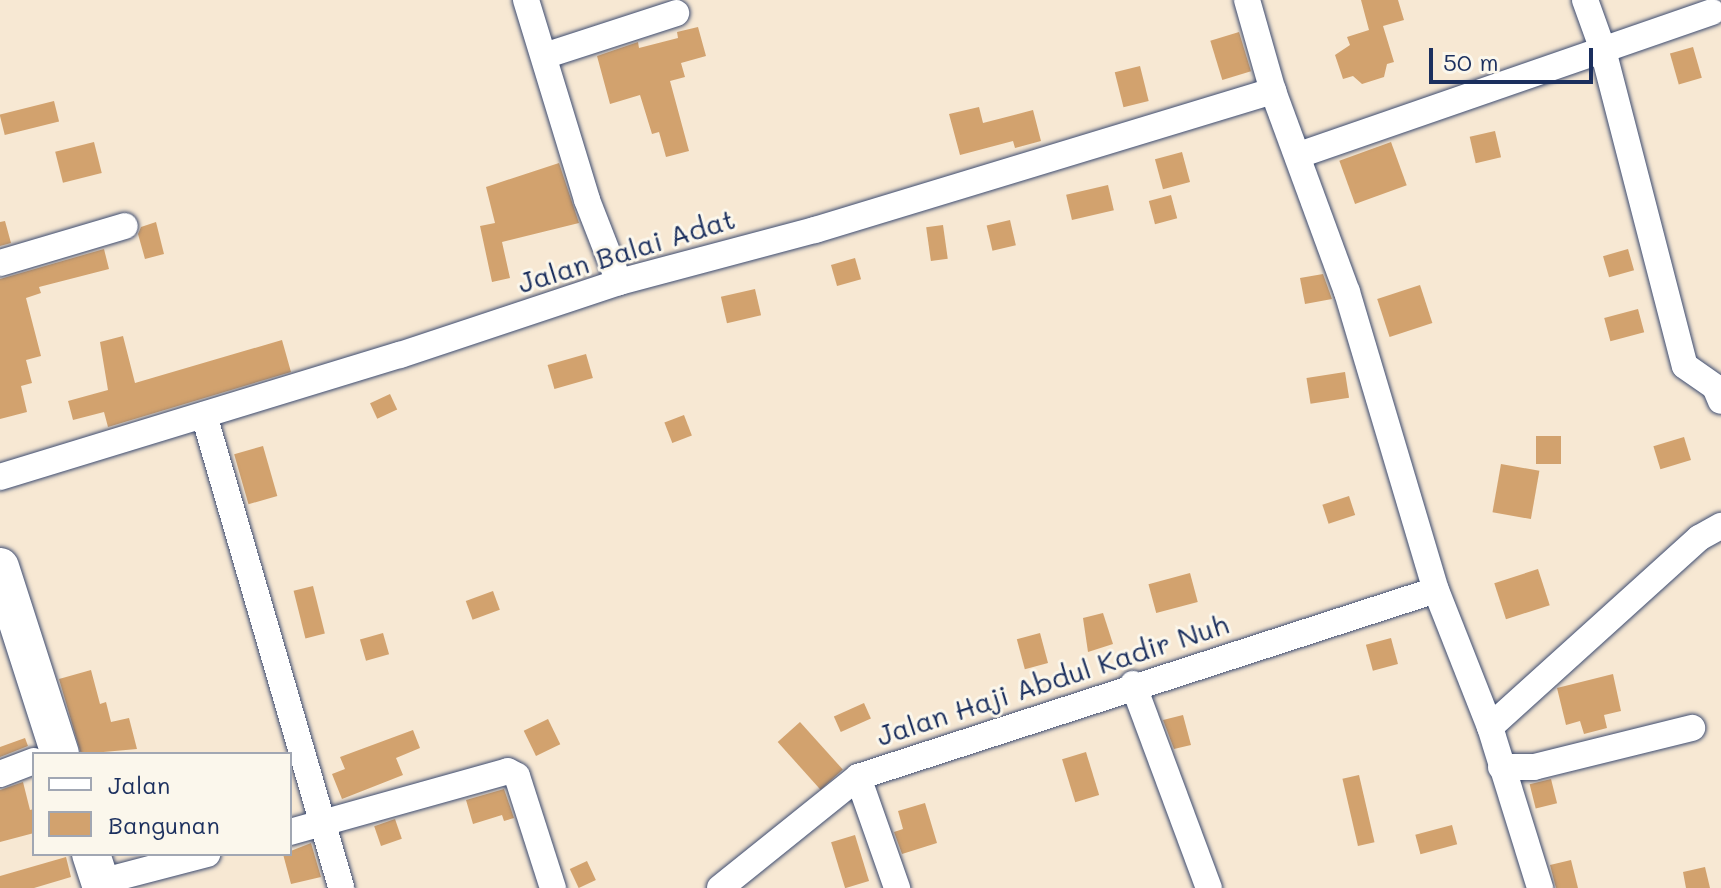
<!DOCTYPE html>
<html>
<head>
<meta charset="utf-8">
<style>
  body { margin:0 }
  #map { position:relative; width:1721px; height:888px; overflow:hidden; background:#f7e8d3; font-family:Mali,sans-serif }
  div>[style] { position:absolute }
  .building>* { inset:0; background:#d2a26e; transform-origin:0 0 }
  .roads { filter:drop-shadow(0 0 2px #3c4b70) drop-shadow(0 0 2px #3c4b70) }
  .street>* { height:26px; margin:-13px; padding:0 13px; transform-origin:13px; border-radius:13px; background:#fff }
  .secondary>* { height:38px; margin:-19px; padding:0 19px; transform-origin:19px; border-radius:19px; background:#fff }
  span { translate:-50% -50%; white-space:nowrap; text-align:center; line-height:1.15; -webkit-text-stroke:6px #fbf7ec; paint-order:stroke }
  .street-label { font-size:28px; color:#1b2f5e }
  .legend { position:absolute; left:32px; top:752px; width:260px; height:104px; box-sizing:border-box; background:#fbf7ec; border:2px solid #a1a7b3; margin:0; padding:10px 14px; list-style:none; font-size:24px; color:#1b2f5e }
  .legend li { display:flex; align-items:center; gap:16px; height:40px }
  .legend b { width:40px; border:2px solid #a1a7b3 }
  .scale { position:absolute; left:1429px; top:48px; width:164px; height:36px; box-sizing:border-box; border:4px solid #1b2f5e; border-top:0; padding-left:10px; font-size:24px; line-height:28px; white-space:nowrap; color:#1b2f5e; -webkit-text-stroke:6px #fbf7ec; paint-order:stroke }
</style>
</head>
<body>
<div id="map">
  <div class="building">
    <div style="clip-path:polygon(1361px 0,1398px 0,1404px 20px,1383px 26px,1394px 62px,1387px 64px,1384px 77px,1362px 84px,1353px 76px,1343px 79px,1335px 55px,1350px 45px,1347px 37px,1369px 30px)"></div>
    <div style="clip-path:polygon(698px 27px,706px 56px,681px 63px,685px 77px,670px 81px,689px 151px,666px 157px,659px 132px,652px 134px,640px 95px,610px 104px,597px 56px,638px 42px,639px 48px,678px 38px,677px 32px)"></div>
    <div style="left:1239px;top:32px;width:41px;height:30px;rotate:73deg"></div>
    <div style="left:1693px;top:47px;width:32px;height:24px;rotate:74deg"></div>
    <div style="left:1140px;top:66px;width:36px;height:26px;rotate:76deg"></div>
    <div style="left:54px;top:101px;width:21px;height:56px;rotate:76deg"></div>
    <div style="clip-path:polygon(979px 107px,983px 123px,1033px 110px,1041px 141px,1015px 148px,1013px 141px,960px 155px,949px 114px)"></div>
    <div style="left:1495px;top:131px;width:27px;height:26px;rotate:77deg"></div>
    <div style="left:94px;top:142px;width:32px;height:40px;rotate:76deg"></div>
    <div style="left:1391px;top:142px;width:46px;height:55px;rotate:70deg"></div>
    <div style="left:1182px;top:152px;width:31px;height:28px;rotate:75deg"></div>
    <div style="clip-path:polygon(559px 163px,579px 223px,502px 242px,510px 278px,492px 282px,480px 226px,495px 223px,486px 187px)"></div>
    <div style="left:1108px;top:185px;width:26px;height:43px;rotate:77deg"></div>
    <div style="left:1171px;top:195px;width:24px;height:23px;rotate:75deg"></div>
    <div style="left:1010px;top:220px;width:26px;height:24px;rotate:77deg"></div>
    <div style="clip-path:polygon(5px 221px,11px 243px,0 246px,0 222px)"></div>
    <div style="clip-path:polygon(156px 222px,164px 254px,145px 259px,138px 234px,141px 227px)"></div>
    <div style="left:943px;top:225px;width:34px;height:17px;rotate:82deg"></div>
    <div style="clip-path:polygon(104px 249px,109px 269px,39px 287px,41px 293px,26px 298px,41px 356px,26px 360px,32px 383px,21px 386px,27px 412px,0 419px,0 279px)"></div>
    <div style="left:1628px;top:249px;width:22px;height:26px;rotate:74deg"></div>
    <div style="left:855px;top:258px;width:22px;height:25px;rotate:74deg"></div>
    <div style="clip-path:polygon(1323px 274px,1332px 299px,1305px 304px,1300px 278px)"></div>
    <div style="left:1420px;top:285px;width:40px;height:45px;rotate:72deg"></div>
    <div style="left:755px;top:289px;width:27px;height:35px;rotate:77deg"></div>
    <div style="left:1638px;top:309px;width:24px;height:35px;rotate:75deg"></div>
    <div style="clip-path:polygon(123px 336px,135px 383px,282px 340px,291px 372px,108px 427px,104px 412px,73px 420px,68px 401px,108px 390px,100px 342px)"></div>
    <div style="left:586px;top:354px;width:25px;height:40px;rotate:74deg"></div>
    <div style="left:1345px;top:372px;width:26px;height:39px;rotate:81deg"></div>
    <div style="left:390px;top:394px;width:17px;height:22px;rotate:65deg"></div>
    <div style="left:684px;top:415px;width:22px;height:21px;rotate:69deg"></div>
    <div style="left:1536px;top:436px;width:25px;height:28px"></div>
    <div style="left:1684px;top:437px;width:24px;height:32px;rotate:73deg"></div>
    <div style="left:263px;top:446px;width:52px;height:30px;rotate:74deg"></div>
    <div style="left:1501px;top:464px;width:39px;height:49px;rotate:10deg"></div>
    <div style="left:1349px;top:496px;width:20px;height:28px;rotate:72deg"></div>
    <div style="left:1538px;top:569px;width:38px;height:46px;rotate:72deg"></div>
    <div style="left:1190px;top:573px;width:30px;height:43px;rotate:75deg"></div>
    <div style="left:313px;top:586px;width:49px;height:20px;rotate:76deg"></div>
    <div style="left:493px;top:591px;width:20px;height:29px;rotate:70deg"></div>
    <div style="clip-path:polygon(1103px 613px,1113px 644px,1088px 652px,1083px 618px)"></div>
    <div style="left:383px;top:633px;width:22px;height:24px;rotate:74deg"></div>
    <div style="left:1040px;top:633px;width:31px;height:24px;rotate:75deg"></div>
    <div style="left:1391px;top:638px;width:27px;height:26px;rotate:75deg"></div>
    <div style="clip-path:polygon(91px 670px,100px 704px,106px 702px,111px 722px,129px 718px,137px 749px,81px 754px,59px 679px)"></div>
    <div style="clip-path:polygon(1613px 674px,1621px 711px,1604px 715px,1607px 728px,1584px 734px,1580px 721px,1566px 725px,1557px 688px)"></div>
    <div style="left:864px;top:703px;width:17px;height:33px;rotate:66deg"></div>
    <div style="clip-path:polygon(1183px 715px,1191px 745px,1174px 749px,1163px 720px)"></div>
    <div style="left:548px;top:719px;width:28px;height:27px;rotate:64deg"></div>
    <div style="left:800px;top:722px;width:64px;height:30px;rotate:48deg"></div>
    <div style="clip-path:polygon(413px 730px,420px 748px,396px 758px,403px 775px,342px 799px,332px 774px,345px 769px,340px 757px)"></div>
    <div style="clip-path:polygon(25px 738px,28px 746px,0 757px,0 747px)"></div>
    <div style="left:1086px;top:752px;width:45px;height:25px;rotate:73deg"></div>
    <div style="left:1359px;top:775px;width:69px;height:17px;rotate:77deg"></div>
    <div style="left:1551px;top:779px;width:25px;height:22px;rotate:76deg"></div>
    <div style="clip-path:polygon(23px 782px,30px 810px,34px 809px,34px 833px,0 842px,0 790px)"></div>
    <div style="clip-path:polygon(504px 789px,514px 818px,504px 821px,502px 815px,473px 824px,466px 800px)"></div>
    <div style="clip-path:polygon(925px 803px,937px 843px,902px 854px,894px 832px,903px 829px,898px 811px)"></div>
    <div style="left:395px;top:819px;width:21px;height:22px;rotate:71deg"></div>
    <div style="left:1452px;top:825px;width:20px;height:38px;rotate:75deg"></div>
    <div style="left:855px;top:835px;width:48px;height:25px;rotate:73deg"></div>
    <div style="clip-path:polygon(311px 843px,321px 877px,291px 884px,283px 854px)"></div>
    <div style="clip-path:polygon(66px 857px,71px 877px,34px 888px,0 888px,0 876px)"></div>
    <div style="clip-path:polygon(1571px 860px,1578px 888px,1556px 888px,1550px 865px)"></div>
    <div style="left:587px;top:861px;width:21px;height:19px;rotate:65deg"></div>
    <div style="clip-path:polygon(1705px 867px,1710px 888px,1686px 888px,1683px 872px)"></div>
  </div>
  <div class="roads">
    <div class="street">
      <div style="left:526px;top:0;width:209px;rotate:73deg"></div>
      <div style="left:587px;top:200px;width:88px;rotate:68.7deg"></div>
      <div style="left:1247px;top:0;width:95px;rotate:74.1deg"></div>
      <div style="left:1273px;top:91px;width:214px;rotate:69.8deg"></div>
      <div style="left:1347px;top:292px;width:311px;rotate:73.4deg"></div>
      <div style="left:1436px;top:590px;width:147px;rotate:68.5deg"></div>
      <div style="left:1490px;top:727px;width:169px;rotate:72.7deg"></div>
      <div style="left:1585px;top:0;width:53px;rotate:70.2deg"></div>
      <div style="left:1603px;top:50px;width:326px;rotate:75.5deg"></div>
      <div style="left:1685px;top:366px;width:37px;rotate:35deg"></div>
      <div style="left:1715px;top:387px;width:15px;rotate:67deg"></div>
      <div style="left:544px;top:56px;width:139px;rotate:-18deg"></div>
      <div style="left:1299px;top:155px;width:437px;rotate:-19.1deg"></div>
      <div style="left:0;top:263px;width:130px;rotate:-16.5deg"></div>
      <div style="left:204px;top:415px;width:492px;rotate:73.8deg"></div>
      <div style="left:0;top:477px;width:418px;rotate:-17deg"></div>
      <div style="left:400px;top:355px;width:231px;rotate:-18.4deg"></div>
      <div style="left:619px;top:282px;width:203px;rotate:-14.9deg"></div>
      <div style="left:815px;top:230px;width:479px;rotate:-16.9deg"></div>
      <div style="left:1133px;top:684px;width:218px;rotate:69.6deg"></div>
      <div style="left:1490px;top:727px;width:282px;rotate:-42.1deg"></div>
      <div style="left:1699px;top:538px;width:25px;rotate:-29deg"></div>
      <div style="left:1501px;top:767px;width:33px"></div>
      <div style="left:1534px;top:767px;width:163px;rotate:-13.9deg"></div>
      <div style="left:0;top:774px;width:36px;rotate:-21deg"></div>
      <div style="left:858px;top:777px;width:118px;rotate:70.6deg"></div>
      <div style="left:290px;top:832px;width:226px;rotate:-15.6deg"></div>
      <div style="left:508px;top:771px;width:10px;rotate:29deg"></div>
      <div style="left:517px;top:776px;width:118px;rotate:72.2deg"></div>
      <div style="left:100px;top:882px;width:111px;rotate:-14.7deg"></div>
      <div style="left:720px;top:888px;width:177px;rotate:-38.8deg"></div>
      <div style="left:858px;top:777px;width:607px;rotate:-17.93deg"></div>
    </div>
    <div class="secondary">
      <div style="left:0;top:567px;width:196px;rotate:72.2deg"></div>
      <div style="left:91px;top:854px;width:36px;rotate:72deg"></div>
    </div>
  </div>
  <div class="street-label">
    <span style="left:626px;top:250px;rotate:-17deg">Jalan Balai Adat</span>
    <span style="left:1052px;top:679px;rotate:-18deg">Jalan Haji Abdul Kadir Nuh</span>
  </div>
  <ul class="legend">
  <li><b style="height:10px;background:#fff"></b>Jalan</li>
  <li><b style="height:22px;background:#d2a26e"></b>Bangunan</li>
  </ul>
  <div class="scale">50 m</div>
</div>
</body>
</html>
